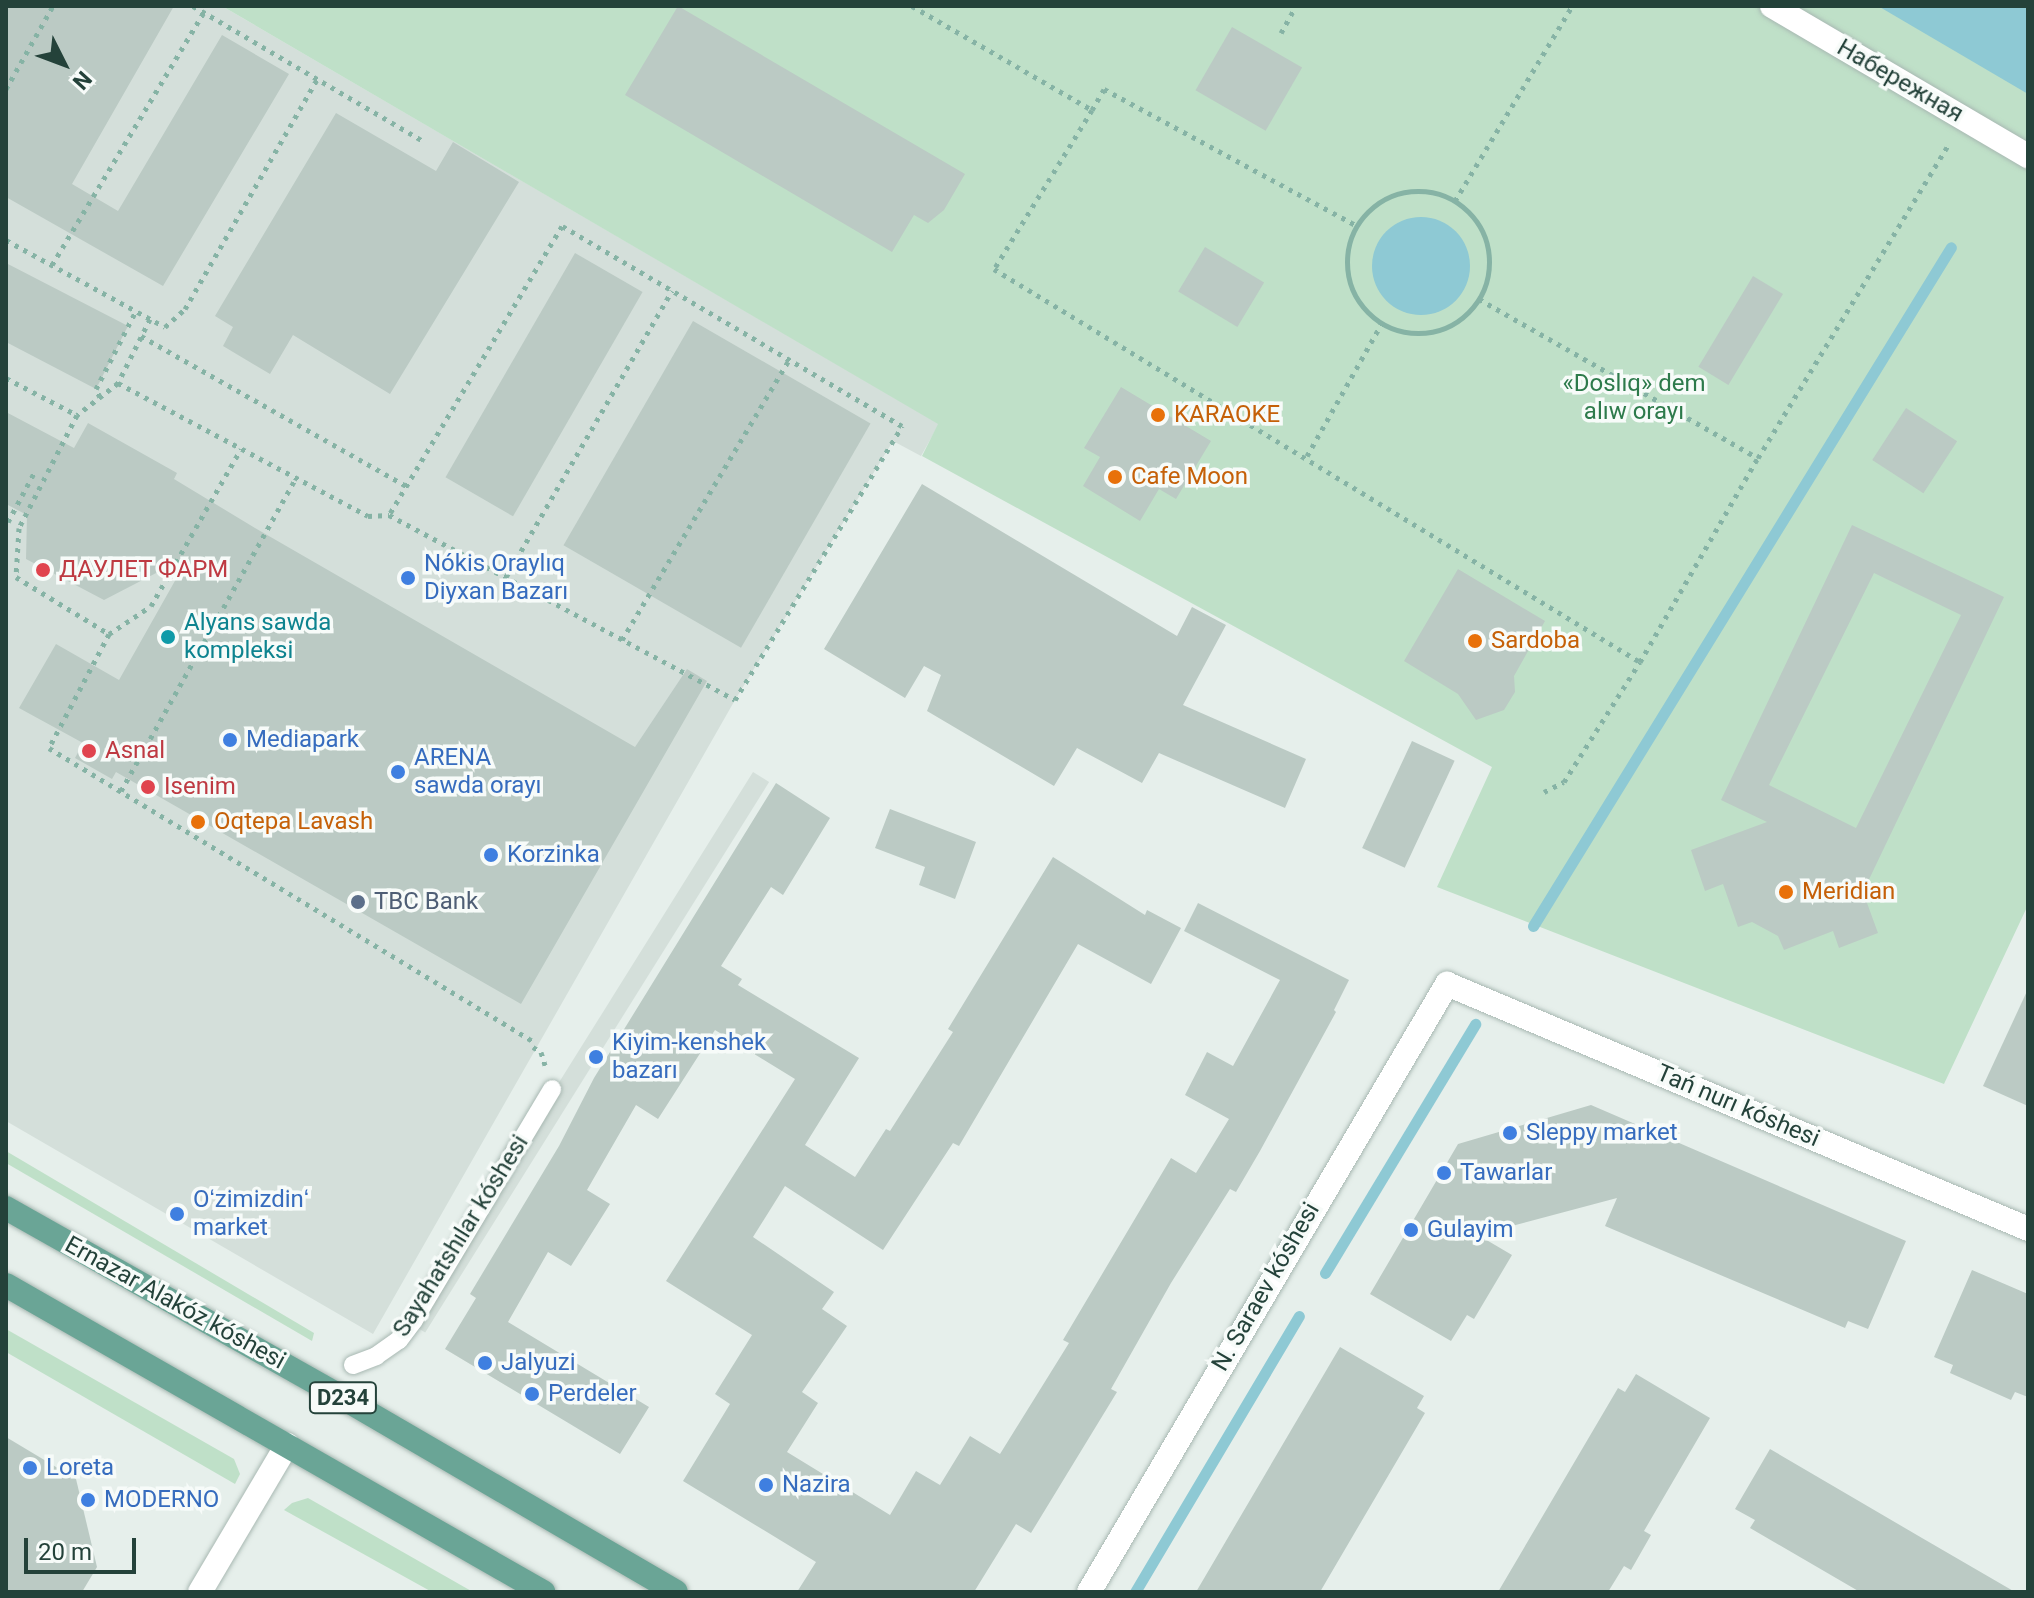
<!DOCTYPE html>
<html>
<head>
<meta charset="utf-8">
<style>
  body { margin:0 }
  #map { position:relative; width:2034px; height:1598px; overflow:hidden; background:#e6efeb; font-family:Roboto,sans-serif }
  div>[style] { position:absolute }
  .built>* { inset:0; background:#d4dfda; transform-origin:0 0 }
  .green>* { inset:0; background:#bfe0c8 }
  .water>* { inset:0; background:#8ec9d4 }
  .round { border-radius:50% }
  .stream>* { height:11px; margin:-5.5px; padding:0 5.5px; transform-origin:5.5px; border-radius:5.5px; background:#8ec9d4 }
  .building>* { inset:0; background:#bbcac4; transform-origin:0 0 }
  .path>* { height:5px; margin-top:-2.5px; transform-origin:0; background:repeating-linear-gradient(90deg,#86b3a5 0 4px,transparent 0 10px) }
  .path>.ring { margin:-2.5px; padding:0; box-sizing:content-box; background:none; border:5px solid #86b3a5; border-radius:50% }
  .roads { filter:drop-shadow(0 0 2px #a8b8b2) drop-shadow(0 0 2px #a8b8b2) }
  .lane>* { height:18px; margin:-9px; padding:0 9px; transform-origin:9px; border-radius:9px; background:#fff }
  .street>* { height:24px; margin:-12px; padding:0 12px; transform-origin:12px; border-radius:12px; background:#fff }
  .primary>* { height:24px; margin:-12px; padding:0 12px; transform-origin:12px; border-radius:12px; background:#6aa596 }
  .dots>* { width:22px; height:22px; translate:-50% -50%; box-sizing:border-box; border:4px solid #f7fbf9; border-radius:50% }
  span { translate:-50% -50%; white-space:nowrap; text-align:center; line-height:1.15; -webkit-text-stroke:7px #f7fbf9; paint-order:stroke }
  .shield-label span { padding:2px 6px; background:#f7fbf9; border:2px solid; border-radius:6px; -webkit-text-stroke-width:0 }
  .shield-label { font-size:22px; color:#24423a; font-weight:700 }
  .street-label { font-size:24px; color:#24423a }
  .park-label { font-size:24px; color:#2d7a4b }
  .food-label { font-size:24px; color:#c56008 }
  .left { translate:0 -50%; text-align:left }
  .shop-label { font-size:24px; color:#366cbe }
  .health-label { font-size:24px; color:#be3a42 }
  .culture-label { font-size:24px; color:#0d838f }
  .service-label { font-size:24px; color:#4e5e75 }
  .frame { position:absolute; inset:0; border:8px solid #24423a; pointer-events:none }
  .north { position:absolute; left:24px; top:24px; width:80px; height:80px; -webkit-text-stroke:6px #f7fbf9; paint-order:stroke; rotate:132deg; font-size:22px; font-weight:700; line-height:32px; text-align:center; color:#24423a }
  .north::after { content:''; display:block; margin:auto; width:28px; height:36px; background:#24423a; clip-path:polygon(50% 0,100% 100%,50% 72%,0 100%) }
  .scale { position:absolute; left:24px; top:1538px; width:112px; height:36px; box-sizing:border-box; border:4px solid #24423a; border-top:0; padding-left:10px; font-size:24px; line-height:28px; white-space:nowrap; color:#24423a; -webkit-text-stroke:6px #f7fbf9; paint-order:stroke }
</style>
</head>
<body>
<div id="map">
  <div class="built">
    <div style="clip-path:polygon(6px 6px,222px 6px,939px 424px,921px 456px,893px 441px,735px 700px,373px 1334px,6px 1121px)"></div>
    <div style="left:753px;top:772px;width:19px;height:649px;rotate:32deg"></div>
  </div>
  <div class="green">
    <div style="clip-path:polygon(222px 6px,2028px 6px,2028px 905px,1944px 1084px,1437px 887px,1492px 767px,922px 456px,938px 424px)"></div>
    <div style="clip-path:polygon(6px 1151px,314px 1333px,312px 1341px,6px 1163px)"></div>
    <div style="clip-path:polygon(6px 1329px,234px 1459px,240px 1474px,235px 1484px,6px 1352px)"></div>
    <div style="clip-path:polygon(308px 1498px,473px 1592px,432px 1592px,284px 1510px,292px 1503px)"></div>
  </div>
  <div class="water">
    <div style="clip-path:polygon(1878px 6px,2028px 6px,2028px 94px)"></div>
    <div class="round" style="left:1372px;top:217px;width:98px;height:98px"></div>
  </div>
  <div class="stream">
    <div style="left:1533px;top:926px;width:797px;rotate:-58.38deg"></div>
    <div style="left:1325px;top:1273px;width:291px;rotate:-58.9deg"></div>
    <div style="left:1135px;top:1592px;width:321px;rotate:-59.3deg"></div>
  </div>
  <div class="building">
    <div style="clip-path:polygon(6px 6px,174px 6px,72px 184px,118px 211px,222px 35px,289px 74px,163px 286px,6px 197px)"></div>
    <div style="clip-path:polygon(678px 6px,965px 174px,944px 210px,928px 223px,914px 215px,892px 252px,625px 95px)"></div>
    <div style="left:1232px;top:27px;width:81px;height:73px;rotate:30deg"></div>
    <div style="clip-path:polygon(336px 113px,436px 171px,453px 142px,519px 182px,390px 394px,293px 335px,270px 374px,223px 346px,233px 327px,215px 316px)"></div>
    <div style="left:1205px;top:247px;width:69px;height:52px;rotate:31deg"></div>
    <div style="left:575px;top:253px;width:78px;height:259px;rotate:30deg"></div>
    <div style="clip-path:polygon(6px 263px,128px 326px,96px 389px,6px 342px)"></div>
    <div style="left:1753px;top:276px;width:35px;height:106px;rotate:31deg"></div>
    <div style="left:693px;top:321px;width:205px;height:259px;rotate:30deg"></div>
    <div style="clip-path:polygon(1121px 387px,1211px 441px,1176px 499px,1159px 489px,1140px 521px,1083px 486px,1100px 457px,1084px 448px)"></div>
    <div style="left:1906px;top:408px;width:61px;height:62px;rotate:33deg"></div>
    <div style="clip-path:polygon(6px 412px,74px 448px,88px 423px,177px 473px,174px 479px,255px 528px,635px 747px,687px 669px,707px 681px,521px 1004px,116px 772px,112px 779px,75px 758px,83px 743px,19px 708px,56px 644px,119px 680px,189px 556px,104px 600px,26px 559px,27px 515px,6px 504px)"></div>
    <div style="clip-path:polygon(922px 484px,1177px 636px,1192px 607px,1226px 625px,1183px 705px,1306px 759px,1285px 808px,1159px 753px,1142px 783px,1077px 748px,1054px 786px,927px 711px,941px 675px,924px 666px,905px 698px,824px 649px)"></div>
    <div style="clip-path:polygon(evenodd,1852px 525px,2004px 597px,1863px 892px,1878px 933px,1839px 948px,1833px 931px,1784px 950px,1778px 936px,1752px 922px,1738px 927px,1723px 884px,1705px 891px,1691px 850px,1767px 822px,1721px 800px,1852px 525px,1874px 573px,1961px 615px,1856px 828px,1769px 785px,1874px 573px)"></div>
    <div style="clip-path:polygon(1458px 569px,1545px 621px,1514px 676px,1515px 692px,1504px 710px,1476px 720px,1458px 694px,1404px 661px)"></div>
    <div style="left:1412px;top:741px;width:47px;height:118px;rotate:25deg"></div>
    <div style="clip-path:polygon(776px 783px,830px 818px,783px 895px,771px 887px,721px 966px,742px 979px,738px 985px,859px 1058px,805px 1145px,855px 1177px,886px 1129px,890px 1131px,953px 1032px,948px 1029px,1053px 857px,1145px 915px,1147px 910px,1181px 928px,1151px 984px,1078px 944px,959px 1146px,953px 1143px,883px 1250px,785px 1186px,753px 1237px,834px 1292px,822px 1309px,847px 1326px,802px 1392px,818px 1403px,787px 1452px,890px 1515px,916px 1471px,940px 1485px,970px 1436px,1000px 1454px,1069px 1343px,1063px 1340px,1171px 1158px,1196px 1173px,1229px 1119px,1185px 1095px,1207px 1052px,1233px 1066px,1280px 980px,1184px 931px,1198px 903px,1349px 980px,1334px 1010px,1336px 1012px,1260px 1151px,1236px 1192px,1230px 1189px,1171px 1283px,1111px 1389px,1117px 1392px,1031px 1533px,1016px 1524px,974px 1592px,797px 1592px,816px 1562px,683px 1481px,730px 1404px,715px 1394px,752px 1335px,666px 1281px,795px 1079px,715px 1030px,658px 1119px,636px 1105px,587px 1190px,610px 1204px,571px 1266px,548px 1252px,508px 1322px,649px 1407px,620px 1454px,445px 1349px,476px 1298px,470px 1294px,559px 1146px,594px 1078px)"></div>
    <div style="clip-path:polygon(890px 809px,976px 842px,955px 899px,919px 885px,925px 867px,875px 848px)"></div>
    <div style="clip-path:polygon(2028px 989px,2028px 1106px,1983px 1086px)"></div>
    <div style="clip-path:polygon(1591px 1105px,1906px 1241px,1868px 1329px,1848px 1321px,1845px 1328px,1605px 1226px,1617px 1198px,1478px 1235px,1512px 1255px,1474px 1319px,1467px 1315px,1451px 1341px,1370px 1294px,1458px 1144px)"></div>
    <div style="clip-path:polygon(1972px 1270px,2028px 1294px,2028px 1397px,2015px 1392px,2011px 1400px,1950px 1373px,1953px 1365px,1934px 1357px)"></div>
    <div style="clip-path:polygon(1340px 1347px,1424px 1396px,1417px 1408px,1425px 1413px,1327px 1580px,1320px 1592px,1196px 1592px)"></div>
    <div style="clip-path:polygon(1636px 1374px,1710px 1418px,1644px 1531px,1651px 1535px,1631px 1570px,1624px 1566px,1608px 1592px,1498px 1592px,1618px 1388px,1625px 1392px)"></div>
    <div style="clip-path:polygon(6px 1437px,76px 1479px,97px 1567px,82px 1592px,6px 1592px)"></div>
    <div style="clip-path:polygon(1770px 1449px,1922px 1538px,2015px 1592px,1860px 1592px,1750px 1528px,1755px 1520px,1735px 1509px)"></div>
  </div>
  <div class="path">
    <div style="left:193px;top:6px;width:269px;rotate:30.4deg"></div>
    <div style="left:912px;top:6px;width:208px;rotate:30deg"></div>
    <div style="left:1092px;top:110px;width:24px;rotate:-60deg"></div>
    <div style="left:1104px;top:89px;width:288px;rotate:28.4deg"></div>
    <div style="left:1281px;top:33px;width:31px;rotate:-61deg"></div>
    <div style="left:6px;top:89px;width:95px;rotate:-60.5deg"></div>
    <div style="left:1092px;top:110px;width:187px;rotate:121.6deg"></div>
    <div style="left:994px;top:269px;width:756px;rotate:31.31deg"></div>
    <div class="ring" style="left:1347px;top:191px;width:137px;height:137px"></div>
    <div style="left:1455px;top:201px;width:227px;rotate:-59deg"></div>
    <div style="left:6px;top:240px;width:181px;rotate:28.7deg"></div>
    <div style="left:165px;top:327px;width:27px;rotate:-42deg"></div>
    <div style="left:185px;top:309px;width:265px;rotate:-60.1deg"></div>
    <div style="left:52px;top:265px;width:295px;rotate:-59deg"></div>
    <div style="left:1479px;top:299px;width:321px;rotate:29.7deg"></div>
    <div style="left:150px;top:319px;width:72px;rotate:116.6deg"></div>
    <div style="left:118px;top:383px;width:52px;rotate:142deg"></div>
    <div style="left:77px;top:415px;width:127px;rotate:117.2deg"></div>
    <div style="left:19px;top:528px;width:49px;rotate:93.5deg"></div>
    <div style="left:16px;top:577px;width:109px;rotate:31.5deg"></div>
    <div style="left:109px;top:634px;width:129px;rotate:117.8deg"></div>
    <div style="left:49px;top:748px;width:569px;rotate:31.21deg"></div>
    <div style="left:141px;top:336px;width:305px;rotate:29.5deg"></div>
    <div style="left:6px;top:378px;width:80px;rotate:27.5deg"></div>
    <div style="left:118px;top:383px;width:283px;rotate:28deg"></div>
    <div style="left:368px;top:516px;width:21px;rotate:-3deg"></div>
    <div style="left:389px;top:515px;width:392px;rotate:28.1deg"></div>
    <div style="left:735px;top:700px;width:321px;rotate:-58.6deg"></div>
    <div style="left:902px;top:426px;width:394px;rotate:-149.5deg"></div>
    <div style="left:562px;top:226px;width:337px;rotate:120.9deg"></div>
    <div style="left:100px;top:397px;width:9px;rotate:-117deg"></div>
    <div style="left:96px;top:389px;width:88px;rotate:-62.9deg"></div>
    <div style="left:1307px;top:456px;width:153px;rotate:-60.6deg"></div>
    <div style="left:8px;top:522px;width:55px;rotate:-62deg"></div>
    <div style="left:506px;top:577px;width:331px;rotate:-59.9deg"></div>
    <div style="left:109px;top:634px;width:50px;rotate:-33.7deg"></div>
    <div style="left:151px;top:606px;width:181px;rotate:-60.2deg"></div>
    <div style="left:622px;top:640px;width:326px;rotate:-59.2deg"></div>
    <div style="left:121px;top:791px;width:359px;rotate:-60.8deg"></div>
    <div style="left:1544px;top:792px;width:22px;rotate:-27deg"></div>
    <div style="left:1564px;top:782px;width:142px;rotate:-57.7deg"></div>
    <div style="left:1640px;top:662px;width:236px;rotate:-60deg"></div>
    <div style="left:1758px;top:458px;width:368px;rotate:-58.7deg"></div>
    <div style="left:533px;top:1047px;width:9px;rotate:32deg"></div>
    <div style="left:541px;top:1052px;width:14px;rotate:73deg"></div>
  </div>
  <div class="roads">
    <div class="lane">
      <div style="left:353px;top:1365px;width:25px;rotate:-21deg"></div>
      <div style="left:376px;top:1356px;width:28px;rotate:-35deg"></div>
      <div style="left:399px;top:1340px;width:25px;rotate:-53deg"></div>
      <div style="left:414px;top:1320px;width:269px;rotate:-59.1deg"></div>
    </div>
    <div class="street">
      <div style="left:1772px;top:6px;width:297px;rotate:30.4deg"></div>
      <div style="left:200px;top:1592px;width:171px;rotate:-59.4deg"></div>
      <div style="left:1089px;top:1592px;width:706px;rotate:-59.51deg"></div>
      <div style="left:1447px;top:984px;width:631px;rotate:22.86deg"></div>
    </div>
    <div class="primary">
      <div style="left:6px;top:1208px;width:379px;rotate:29.4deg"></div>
      <div style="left:336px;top:1394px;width:393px;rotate:30.2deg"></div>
      <div style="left:6px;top:1285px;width:619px;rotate:29.76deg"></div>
    </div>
  </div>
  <div class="dots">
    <div style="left:1158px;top:415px;background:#e8710a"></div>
    <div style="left:1115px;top:477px;background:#e8710a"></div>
    <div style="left:43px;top:570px;background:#e0444e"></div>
    <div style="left:408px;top:578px;background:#3f7fe0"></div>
    <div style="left:168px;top:637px;background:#0f9aa8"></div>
    <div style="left:1475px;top:641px;background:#e8710a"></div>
    <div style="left:230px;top:740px;background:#3f7fe0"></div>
    <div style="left:89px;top:751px;background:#e0444e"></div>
    <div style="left:398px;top:772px;background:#3f7fe0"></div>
    <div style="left:148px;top:787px;background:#e0444e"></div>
    <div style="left:198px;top:822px;background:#e8710a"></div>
    <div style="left:491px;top:855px;background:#3f7fe0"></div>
    <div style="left:1786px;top:892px;background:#e8710a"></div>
    <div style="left:358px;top:902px;background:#5c6f8a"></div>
    <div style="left:596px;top:1057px;background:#3f7fe0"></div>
    <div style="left:1510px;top:1133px;background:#3f7fe0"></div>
    <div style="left:1444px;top:1173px;background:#3f7fe0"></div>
    <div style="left:177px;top:1214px;background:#3f7fe0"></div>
    <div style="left:1411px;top:1230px;background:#3f7fe0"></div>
    <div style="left:485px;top:1363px;background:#3f7fe0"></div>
    <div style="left:532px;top:1394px;background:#3f7fe0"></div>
    <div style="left:30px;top:1468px;background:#3f7fe0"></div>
    <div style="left:766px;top:1485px;background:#3f7fe0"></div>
    <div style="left:88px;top:1500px;background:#3f7fe0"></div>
  </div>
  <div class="shield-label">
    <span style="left:343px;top:1398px">D234</span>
  </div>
  <div class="street-label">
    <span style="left:1900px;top:81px;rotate:30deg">Набережная</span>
    <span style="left:1738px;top:1106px;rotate:23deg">Tań nurı kóshesi</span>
    <span style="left:461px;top:1236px;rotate:-58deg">Sayahatshılar kóshesi</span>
    <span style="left:1266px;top:1287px;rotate:-60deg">N. Saraev kóshesi</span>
    <span style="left:175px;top:1303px;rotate:29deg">Ernazar Alakóz kóshesi</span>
  </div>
  <div class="park-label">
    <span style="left:1634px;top:398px">«Doslıq» dem<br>alıw orayı</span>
  </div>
  <div class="food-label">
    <span class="left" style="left:1174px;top:415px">KARAOKE</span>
    <span class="left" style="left:1131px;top:477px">Cafe Moon</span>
    <span class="left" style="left:1491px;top:641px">Sardoba</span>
    <span class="left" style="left:214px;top:822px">Oqtepa Lavash</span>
    <span class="left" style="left:1802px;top:892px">Meridian</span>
  </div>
  <div class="shop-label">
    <span class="left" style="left:424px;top:578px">Nókis Oraylıq<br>Diyxan Bazarı</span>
    <span class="left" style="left:246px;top:740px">Mediapark</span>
    <span class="left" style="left:414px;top:772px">ARENA<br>sawda orayı</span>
    <span class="left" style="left:507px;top:855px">Korzinka</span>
    <span class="left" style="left:612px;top:1057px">Kiyim-kenshek<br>bazarı</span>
    <span class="left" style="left:1526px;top:1133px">Sleppy market</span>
    <span class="left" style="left:1460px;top:1173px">Tawarlar</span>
    <span class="left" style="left:193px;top:1214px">Oʻzimizdinʻ<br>market</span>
    <span class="left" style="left:1427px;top:1230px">Gulayim</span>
    <span class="left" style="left:501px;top:1363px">Jalyuzi</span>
    <span class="left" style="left:548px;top:1394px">Perdeler</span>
    <span class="left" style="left:46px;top:1468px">Loreta</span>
    <span class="left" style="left:782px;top:1485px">Nazira</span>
    <span class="left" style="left:104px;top:1500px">MODERNO</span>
  </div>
  <div class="health-label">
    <span class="left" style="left:59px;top:570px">ДАУЛЕТ ФАРМ</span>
    <span class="left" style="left:105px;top:751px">Asnal</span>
    <span class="left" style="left:164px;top:787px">Isenim</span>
  </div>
  <div class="culture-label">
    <span class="left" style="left:184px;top:637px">Alyans sawda<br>kompleksi</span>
  </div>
  <div class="service-label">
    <span class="left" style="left:374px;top:902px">TBC Bank</span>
  </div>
  <div class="frame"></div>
  <div class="north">N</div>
  <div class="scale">20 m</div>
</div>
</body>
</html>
